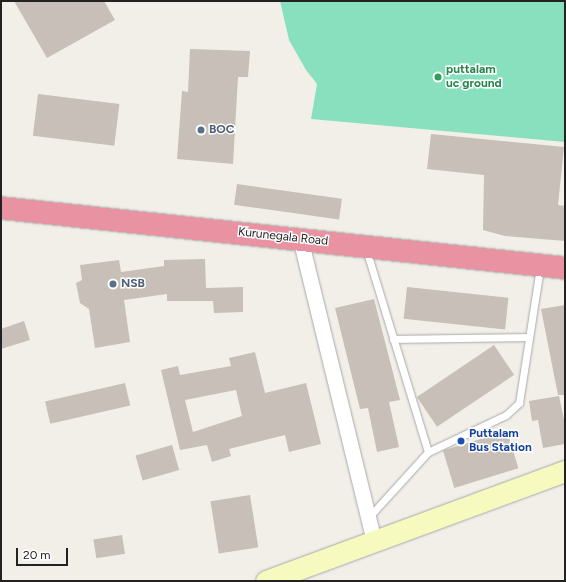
<!DOCTYPE html>
<html>
<head>
<meta charset="utf-8">
<style>
  body { margin:0 }
  #map { position:relative; width:566px; height:582px; overflow:hidden; background:#f2efe9; font-family:Figtree,sans-serif }
  div>[style] { position:absolute }
  .pitch>* { inset:0; background:#88e0be }
  .building>* { inset:0; background:#c7bfb8; transform-origin:0 0 }
  .roads { filter:drop-shadow(0 0 1px #a9a9a9) drop-shadow(0 0 1px #a9a9a9) }
  .lane>* { height:7px; margin:-3.5px; padding:0 3.5px; transform-origin:3.5px; border-radius:3.5px; background:#fff }
  .street>* { height:15px; margin:-7.5px; padding:0 7.5px; transform-origin:7.5px; border-radius:7.5px; background:#fff }
  .secondary>* { height:21px; margin:-10.5px; padding:0 10.5px; transform-origin:10.5px; border-radius:10.5px; background:#f7fabf }
  .highway>* { height:22px; margin:-11px; padding:0 11px; transform-origin:11px; border-radius:11px; background:#e892a2 }
  .dots>* { width:11px; height:11px; translate:-50% -50%; box-sizing:border-box; border:2px solid #fff; border-radius:50% }
  span { translate:-50% -50%; white-space:nowrap; text-align:center; line-height:1.15; -webkit-text-stroke:3px #fff; paint-order:stroke }
  .leisure-label { font-size:12px; color:#27864d; font-weight:700 }
  .left { translate:0 -50%; text-align:left }
  .service-label { font-size:12px; color:#4e5e75; font-weight:700 }
  .street-label { font-size:12px; color:#222 }
  .transit-label { font-size:12px; color:#164399; font-weight:700 }
  .frame { position:absolute; inset:0; border:2px solid #222; pointer-events:none }
  .scale { position:absolute; left:16px; top:548px; width:52px; height:18px; box-sizing:border-box; border:2px solid #222; border-top:0; padding-left:5px; font-size:12px; line-height:14px; white-space:nowrap; color:#222; -webkit-text-stroke:3px #fff; paint-order:stroke }
</style>
</head>
<body>
<div id="map">
  <div class="pitch">
    <div style="clip-path:polygon(280px 1px,565px 1px,565px 142px,311px 119px,317px 84px,306px 70px,289px 40px)"></div>
  </div>
  <div class="building">
    <div style="clip-path:polygon(14px 1px,104px 1px,115px 20px,47px 58px)"></div>
    <div style="clip-path:polygon(190px 49px,250px 51px,248px 77px,238px 77px,233px 164px,177px 159px,182px 91px,188px 92px)"></div>
    <div style="left:38px;top:94px;width:82px;height:42px;rotate:7deg"></div>
    <div style="clip-path:polygon(431px 134px,564px 147px,558px 205px,565px 206px,565px 241px,505px 236px,483px 230px,484px 175px,427px 169px)"></div>
    <div style="left:237px;top:184px;width:106px;height:21px;rotate:8deg"></div>
    <div style="clip-path:polygon(205px 259px,206px 288px,243px 287px,243px 312px,214px 313px,213px 301px,167px 301px,167px 294px,124px 300px,130px 342px,95px 348px,89px 309px,80px 303px,76px 283px,82px 280px,80px 265px,119px 260px,121px 272px,164px 266px,164px 260px)"></div>
    <div style="left:407px;top:287px;width:102px;height:32px;rotate:6deg"></div>
    <div style="clip-path:polygon(374px 299px,400px 400px,389px 402px,399px 447px,377px 452px,368px 408px,360px 409px,335px 308px)"></div>
    <div style="clip-path:polygon(565px 305px,565px 395px,558px 395px,541px 309px)"></div>
    <div style="clip-path:polygon(24px 321px,30px 340px,1px 349px,1px 329px)"></div>
    <div style="left:494px;top:345px;width:36px;height:93px;rotate:56deg"></div>
    <div style="clip-path:polygon(evenodd,255px 352px,265px 393px,306px 383px,321px 444px,289px 452px,285px 435px,229px 449px,231px 456px,212px 462px,207px 445px,180px 450px,161px 370px,178px 366px,180px 375px,231px 366px,229px 358px,255px 352px,236px 390px,242px 416px,193px 432px,185px 400px,236px 390px)"></div>
    <div style="left:125px;top:383px;width:23px;height:82px;rotate:77deg"></div>
    <div style="clip-path:polygon(559px 396px,565px 424px,565px 444px,543px 448px,538px 420px,532px 421px,529px 401px)"></div>
    <div style="left:507px;top:431px;width:39px;height:67px;rotate:73deg"></div>
    <div style="left:172px;top:445px;width:26px;height:38px;rotate:74deg"></div>
    <div style="left:250px;top:495px;width:53px;height:40px;rotate:81deg"></div>
    <div style="left:122px;top:535px;width:19px;height:29px;rotate:81deg"></div>
  </div>
  <div class="roads">
    <div class="lane">
      <div style="left:366px;top:249px;width:212px;rotate:73deg"></div>
      <div style="left:393px;top:339px;width:136px;rotate:-0.8deg"></div>
      <div style="left:368px;top:518px;width:89px;rotate:-47.7deg"></div>
      <div style="left:428px;top:452px;width:86px;rotate:-25.4deg"></div>
      <div style="left:506px;top:415px;width:18px;rotate:-43deg"></div>
      <div style="left:519px;top:403px;width:137px;rotate:-81.2deg"></div>
    </div>
    <div class="street">
      <div style="left:300px;top:238px;width:313px;rotate:76.3deg"></div>
    </div>
    <div class="secondary">
      <div style="left:266px;top:581px;width:319px;rotate:-20.2deg"></div>
    </div>
    <div class="highway">
      <div style="left:1px;top:208px;width:567px;rotate:6.07deg"></div>
    </div>
  </div>
  <div class="dots">
    <div style="left:438px;top:77px;background:#2e9e5b"></div>
    <div style="left:201px;top:130px;background:#5c6f8a"></div>
    <div style="left:113px;top:284px;background:#5c6f8a"></div>
    <div style="left:461px;top:441px;background:#1a4fb4"></div>
  </div>
  <div class="leisure-label">
    <span class="left" style="left:446px;top:77px">puttalam<br>uc ground</span>
  </div>
  <div class="service-label">
    <span class="left" style="left:209px;top:130px">BOC</span>
    <span class="left" style="left:121px;top:284px">NSB</span>
  </div>
  <div class="street-label">
    <span style="left:283px;top:237px;rotate:6deg">Kurunegala Road</span>
  </div>
  <div class="transit-label">
    <span class="left" style="left:469px;top:441px">Puttalam<br>Bus Station</span>
  </div>
  <div class="frame"></div>
  <div class="scale">20 m</div>
</div>
</body>
</html>
